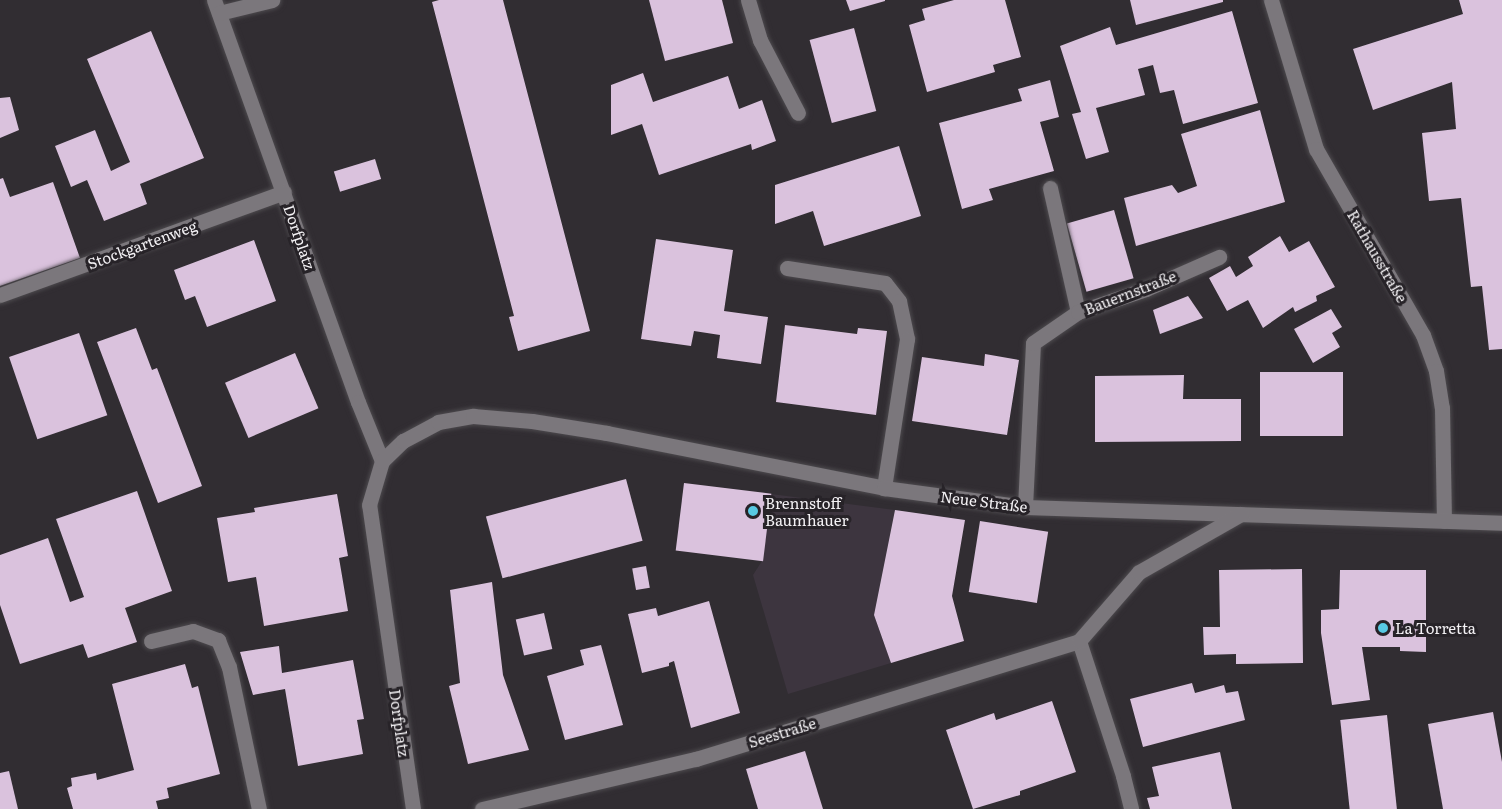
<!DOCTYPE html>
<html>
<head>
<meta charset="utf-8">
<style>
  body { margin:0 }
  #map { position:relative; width:1502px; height:809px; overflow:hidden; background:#312d32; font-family:Literata,serif }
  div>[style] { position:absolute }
  .built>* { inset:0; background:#3d353f }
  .building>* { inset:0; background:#dac2dd; transform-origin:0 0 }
  .roads { filter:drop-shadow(0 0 2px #4d4a4e) drop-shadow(0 0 2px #4d4a4e) }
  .minor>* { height:15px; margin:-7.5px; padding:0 7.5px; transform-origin:7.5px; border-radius:7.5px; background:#7b777c }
  .dots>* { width:16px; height:16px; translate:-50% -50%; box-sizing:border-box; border:3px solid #272328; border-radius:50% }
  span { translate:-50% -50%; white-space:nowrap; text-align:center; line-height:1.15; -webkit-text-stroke:6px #272328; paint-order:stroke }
  .street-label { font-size:15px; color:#f3f1f4 }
  .poi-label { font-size:15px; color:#f3f1f4 }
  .left { translate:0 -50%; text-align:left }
</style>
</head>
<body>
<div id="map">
  <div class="built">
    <div style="clip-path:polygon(771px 494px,895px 510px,874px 615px,891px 663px,788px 694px,753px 575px,762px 561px)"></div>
  </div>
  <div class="building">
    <div style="clip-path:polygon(439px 0,503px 0,590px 331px,518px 351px,509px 317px,514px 316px,432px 2px)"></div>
    <div style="clip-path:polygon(649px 0,722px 0,733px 43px,665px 61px)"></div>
    <div style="clip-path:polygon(846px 0,885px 0,885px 1px,850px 11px)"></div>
    <div style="clip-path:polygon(954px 0,1005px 0,1021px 57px,993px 65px,995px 72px,927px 92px,909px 25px,925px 20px,922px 9px)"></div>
    <div style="clip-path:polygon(1130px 0,1223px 0,1223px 2px,1136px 25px)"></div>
    <div style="clip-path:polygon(1459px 0,1502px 0,1502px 349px,1489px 350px,1482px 286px,1471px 287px,1461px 198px,1429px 201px,1422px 133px,1456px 129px,1452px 82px,1373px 110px,1353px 49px,1463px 14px)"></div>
    <div style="clip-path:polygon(1232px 11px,1258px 103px,1183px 124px,1174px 90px,1160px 93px,1153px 65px,1138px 69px,1145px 95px,1096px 108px,1109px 152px,1086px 159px,1072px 114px,1081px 112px,1060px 46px,1110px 27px,1116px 45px)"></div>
    <div style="left:854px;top:28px;width:86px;height:46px;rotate:75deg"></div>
    <div style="clip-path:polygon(151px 31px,204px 158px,140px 184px,147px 204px,104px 221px,87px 180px,71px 187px,55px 146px,95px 130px,111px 171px,130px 162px,87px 59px)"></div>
    <div style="clip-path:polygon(643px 73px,653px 102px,728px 76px,739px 109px,762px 100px,776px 141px,752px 150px,751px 144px,659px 175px,642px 124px,611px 135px,611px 85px)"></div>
    <div style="clip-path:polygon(1050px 80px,1059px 117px,1040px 122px,1054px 171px,989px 189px,993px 200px,962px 209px,939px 123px,1022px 101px,1018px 89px)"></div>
    <div style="clip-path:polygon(10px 97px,19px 130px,0 138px,0 98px)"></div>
    <div style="clip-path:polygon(1260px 110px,1285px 202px,1136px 246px,1124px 198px,1172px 185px,1178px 193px,1197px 186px,1181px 134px)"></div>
    <div style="clip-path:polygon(899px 146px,921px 216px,824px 246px,813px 211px,775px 224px,775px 185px)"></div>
    <div style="left:375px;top:159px;width:21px;height:43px;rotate:73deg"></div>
    <div style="clip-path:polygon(3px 178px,10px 197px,53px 182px,80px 258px,0 286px,0 179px)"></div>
    <div style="left:1114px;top:210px;width:71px;height:49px;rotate:74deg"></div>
    <div style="clip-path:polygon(1280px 236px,1289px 252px,1309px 241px,1335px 287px,1316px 296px,1317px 301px,1295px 312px,1293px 307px,1263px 328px,1248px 300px,1227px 311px,1209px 278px,1230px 266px,1236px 277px,1253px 266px,1248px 257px)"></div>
    <div style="clip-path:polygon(656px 239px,733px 250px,724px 311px,768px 317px,761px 364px,717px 358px,720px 335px,694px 331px,691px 346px,641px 339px)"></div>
    <div style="clip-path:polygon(254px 240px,276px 301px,207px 327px,195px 296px,185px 300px,174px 270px)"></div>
    <div style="clip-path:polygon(1188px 296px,1203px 318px,1160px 334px,1153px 310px)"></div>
    <div style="clip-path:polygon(1331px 309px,1342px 327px,1332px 333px,1340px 347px,1313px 363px,1294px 329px)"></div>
    <div style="clip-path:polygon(785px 325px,857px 334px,858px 328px,887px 331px,876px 415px,776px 402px)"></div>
    <div style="clip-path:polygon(136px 328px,152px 370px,157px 368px,202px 486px,158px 503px,97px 342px)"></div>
    <div style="left:79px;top:333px;width:87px;height:74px;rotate:71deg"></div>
    <div style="left:295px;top:353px;width:60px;height:76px;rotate:67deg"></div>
    <div style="clip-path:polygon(985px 354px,1019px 360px,1007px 435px,912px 421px,922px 357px,984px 366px)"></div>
    <div style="left:1260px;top:372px;width:83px;height:64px"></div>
    <div style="clip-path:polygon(1184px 375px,1183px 399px,1241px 399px,1241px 441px,1095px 442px,1095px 376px)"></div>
    <div style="left:626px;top:479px;width:64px;height:145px;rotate:75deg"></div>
    <div style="left:684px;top:483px;width:88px;height:68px;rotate:7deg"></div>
    <div style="clip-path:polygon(137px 491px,172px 591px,125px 608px,137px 642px,88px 658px,83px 644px,20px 664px,0 605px,0 555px,48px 538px,70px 602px,84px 597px,56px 519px)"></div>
    <div style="clip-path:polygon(337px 494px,348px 556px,339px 558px,348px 611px,264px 626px,256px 577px,228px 582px,217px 518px,255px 512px,254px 508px)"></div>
    <div style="clip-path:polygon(895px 510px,965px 520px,952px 596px,964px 641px,891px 663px,874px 615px)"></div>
    <div style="left:980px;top:521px;width:69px;height:72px;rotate:9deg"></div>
    <div style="left:646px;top:566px;width:22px;height:14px;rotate:80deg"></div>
    <div style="clip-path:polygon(1302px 569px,1303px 663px,1236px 664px,1236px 654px,1204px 655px,1203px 627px,1220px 627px,1219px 570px)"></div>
    <div style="clip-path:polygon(1340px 570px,1426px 570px,1426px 652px,1400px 651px,1400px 647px,1362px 647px,1370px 700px,1332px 705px,1321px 633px,1321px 610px,1339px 609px)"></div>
    <div style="clip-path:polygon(492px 582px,503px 675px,529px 750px,468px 764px,449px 686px,460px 683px,450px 590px)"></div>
    <div style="clip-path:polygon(709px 601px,740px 713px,691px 728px,674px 661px,669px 663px,669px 666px,642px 673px,628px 614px,656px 608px,658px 616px)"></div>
    <div style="left:544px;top:613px;width:37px;height:29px;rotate:77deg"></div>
    <div style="clip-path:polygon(601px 645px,623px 725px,565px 740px,547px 676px,584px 665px,580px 650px)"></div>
    <div style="clip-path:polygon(279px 646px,282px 673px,353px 660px,364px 719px,357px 720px,363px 754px,298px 766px,285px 689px,253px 695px,240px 652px)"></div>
    <div style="clip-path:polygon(185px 664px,192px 688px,198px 686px,220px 774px,167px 788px,169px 798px,156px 801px,158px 809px,73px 809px,67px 788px,72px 786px,71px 778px,96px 773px,97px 780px,134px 770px,112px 684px)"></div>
    <div style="clip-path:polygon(1192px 683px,1195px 693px,1224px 685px,1226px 693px,1238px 691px,1245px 720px,1143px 747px,1130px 699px)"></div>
    <div style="clip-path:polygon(1052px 701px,1076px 772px,1020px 791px,1020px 795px,973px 809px,946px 730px,994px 713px,996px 720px)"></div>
    <div style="clip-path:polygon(1493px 712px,1502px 762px,1502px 809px,1443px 809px,1428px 724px)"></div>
    <div style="left:1387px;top:715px;width:95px;height:47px;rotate:84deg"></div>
    <div style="clip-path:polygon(805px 751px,823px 809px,758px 809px,746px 769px)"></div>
    <div style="clip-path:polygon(1220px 752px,1232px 809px,1150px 809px,1147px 798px,1159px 796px,1152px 767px)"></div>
    <div style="clip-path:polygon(9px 771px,18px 809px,0 809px,0 773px)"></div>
  </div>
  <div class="roads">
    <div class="minor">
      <div style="left:214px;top:0;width:427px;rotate:70.3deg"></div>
      <div style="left:358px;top:402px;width:64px;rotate:67.9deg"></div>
      <div style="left:748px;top:0;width:42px;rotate:73.3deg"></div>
      <div style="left:760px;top:40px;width:82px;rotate:62.5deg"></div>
      <div style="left:1271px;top:0;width:156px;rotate:73.2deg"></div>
      <div style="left:1316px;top:149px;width:215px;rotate:60.1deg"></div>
      <div style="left:1423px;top:335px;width:38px;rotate:70deg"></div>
      <div style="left:1436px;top:371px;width:37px;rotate:81deg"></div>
      <div style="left:1442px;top:408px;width:113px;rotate:89deg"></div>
      <div style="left:219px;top:13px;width:55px;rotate:-13.8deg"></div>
      <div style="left:1050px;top:188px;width:127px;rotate:77.3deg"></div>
      <div style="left:787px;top:268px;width:99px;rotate:8.7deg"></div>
      <div style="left:885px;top:283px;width:23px;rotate:52deg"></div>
      <div style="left:899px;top:301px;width:39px;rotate:78deg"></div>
      <div style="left:907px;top:339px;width:151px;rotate:98.8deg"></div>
      <div style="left:0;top:295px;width:302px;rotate:-19.9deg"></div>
      <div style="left:1025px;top:507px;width:164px;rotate:-87.2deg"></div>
      <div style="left:1033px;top:343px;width:55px;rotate:-34.6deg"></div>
      <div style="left:1078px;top:312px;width:72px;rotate:-18.7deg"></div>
      <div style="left:1146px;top:289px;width:80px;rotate:-23.7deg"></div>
      <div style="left:151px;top:641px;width:43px;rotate:-13.4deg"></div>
      <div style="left:193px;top:631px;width:27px;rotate:20deg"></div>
      <div style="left:218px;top:640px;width:29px;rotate:68deg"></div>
      <div style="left:229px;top:667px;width:145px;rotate:78.1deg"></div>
      <div style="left:1079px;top:641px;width:142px;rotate:71.9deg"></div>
      <div style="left:1123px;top:776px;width:34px;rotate:76deg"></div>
      <div style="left:413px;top:809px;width:307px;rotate:-98.2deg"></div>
      <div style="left:369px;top:505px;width:46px;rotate:-73.5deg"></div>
      <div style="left:382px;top:461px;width:29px;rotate:-44deg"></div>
      <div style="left:403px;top:441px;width:40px;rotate:-28deg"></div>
      <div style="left:438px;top:422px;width:36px;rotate:-10deg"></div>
      <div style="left:473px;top:416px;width:59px;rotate:4.8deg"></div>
      <div style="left:532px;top:421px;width:76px;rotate:9.1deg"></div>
      <div style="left:607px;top:433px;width:282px;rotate:11.2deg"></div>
      <div style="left:884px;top:488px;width:142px;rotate:7.7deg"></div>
      <div style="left:1025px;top:507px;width:477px;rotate:1.9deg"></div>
      <div style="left:482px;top:809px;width:220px;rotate:-13.2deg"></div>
      <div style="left:696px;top:759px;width:401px;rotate:-17.1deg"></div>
      <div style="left:1079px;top:641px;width:91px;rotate:-49deg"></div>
      <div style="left:1139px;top:572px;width:117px;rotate:-29.6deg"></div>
    </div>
  </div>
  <div class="dots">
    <div style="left:753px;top:511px;background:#58c9e3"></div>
    <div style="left:1383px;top:628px;background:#58c9e3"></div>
  </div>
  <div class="street-label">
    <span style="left:300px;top:237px;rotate:71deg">Dorfplatz</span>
    <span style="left:142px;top:244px;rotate:-20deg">Stockgartenweg</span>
    <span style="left:1378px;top:256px;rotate:60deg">Rathausstraße</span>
    <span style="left:1130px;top:292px;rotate:-21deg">Bauernstraße</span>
    <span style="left:984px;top:501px;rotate:7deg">Neue Straße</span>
    <span style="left:400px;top:723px;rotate:82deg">Dorfplatz</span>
    <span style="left:782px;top:732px;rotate:-17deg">Seestraße</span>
  </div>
  <div class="poi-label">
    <span class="left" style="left:765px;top:511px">Brennstoff<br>Baumhauer</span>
    <span class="left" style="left:1395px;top:628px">La Torretta</span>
  </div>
</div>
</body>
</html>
